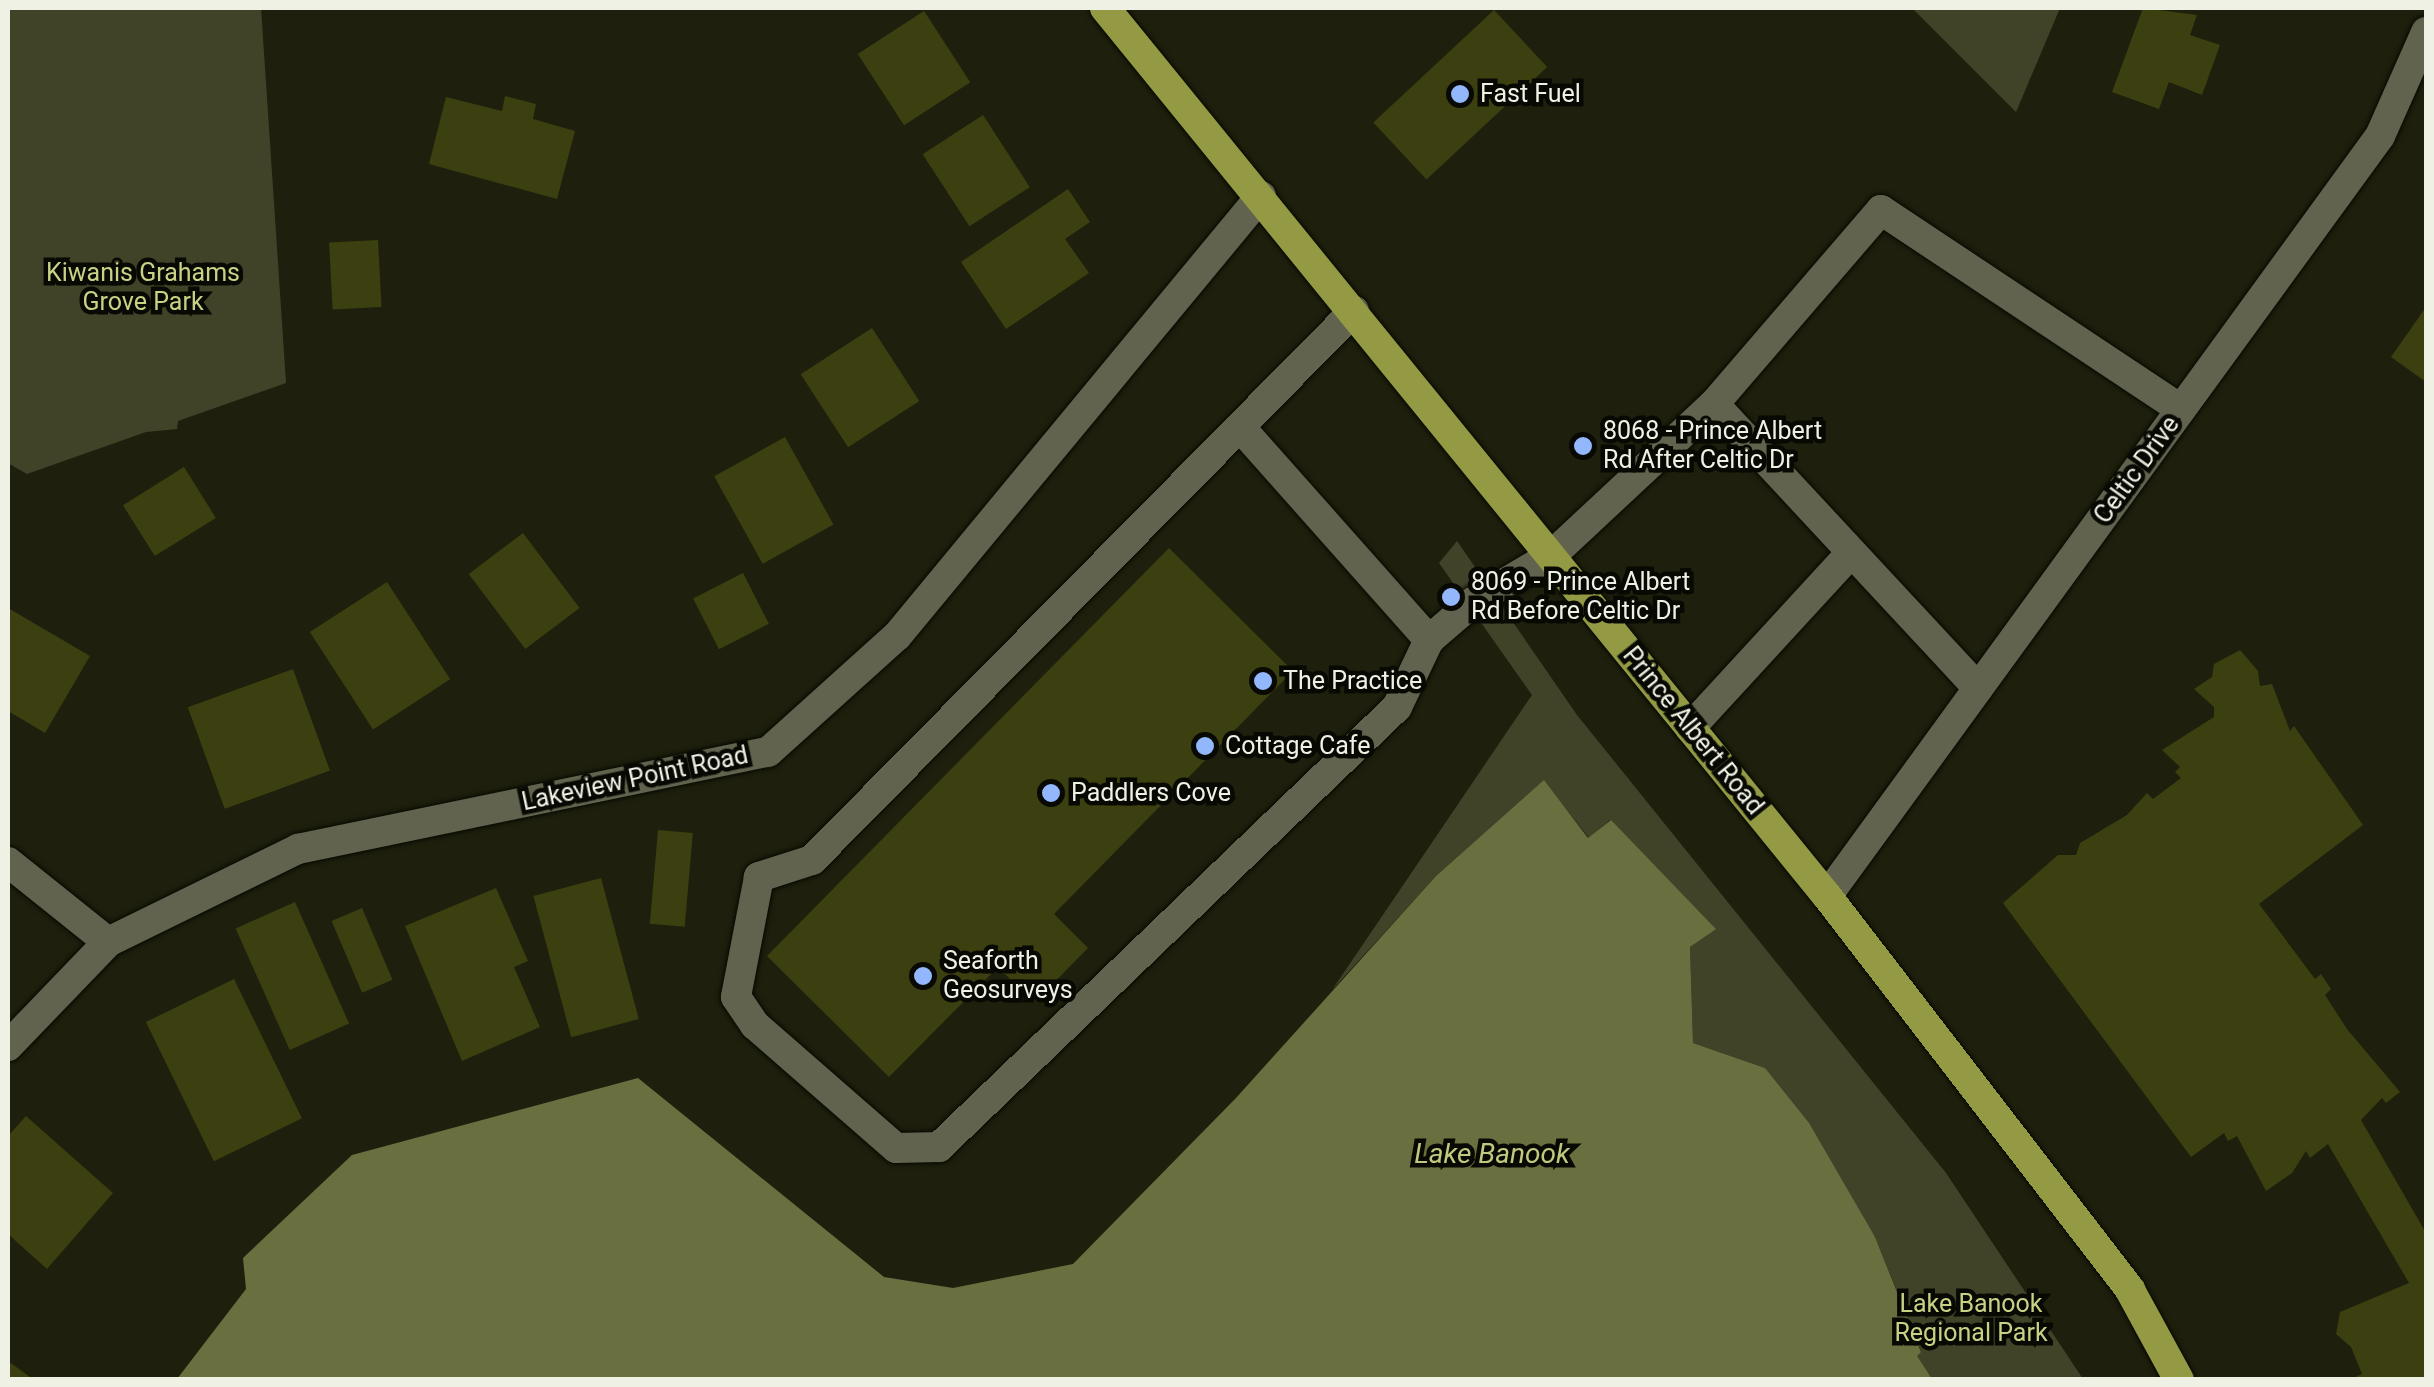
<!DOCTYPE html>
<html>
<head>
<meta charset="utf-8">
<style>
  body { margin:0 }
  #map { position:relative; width:2434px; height:1387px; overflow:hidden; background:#1e200d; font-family:Roboto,sans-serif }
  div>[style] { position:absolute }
  .green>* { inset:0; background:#414329 }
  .water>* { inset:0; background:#6a6f40 }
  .building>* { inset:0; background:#3c3f0f; transform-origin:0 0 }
  .roads { filter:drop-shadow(0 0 2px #080900) drop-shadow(0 0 2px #080900) }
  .minor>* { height:30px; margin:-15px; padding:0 15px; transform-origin:15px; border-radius:15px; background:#61634e }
  .major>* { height:30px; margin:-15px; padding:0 15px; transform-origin:15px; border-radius:15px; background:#949a44 }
  .dots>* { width:28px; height:28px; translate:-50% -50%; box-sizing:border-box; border:5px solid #080903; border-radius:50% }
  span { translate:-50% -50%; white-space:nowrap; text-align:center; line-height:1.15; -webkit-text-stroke:9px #080903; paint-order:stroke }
  .poi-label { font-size:25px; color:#eff1e4 }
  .left { translate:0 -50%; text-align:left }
  .park-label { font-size:25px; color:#c9d185 }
  .street-label { font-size:25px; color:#eff1e4 }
  .water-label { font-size:28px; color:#c2c97e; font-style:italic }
  .frame { position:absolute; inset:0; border:10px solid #eff1e4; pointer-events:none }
</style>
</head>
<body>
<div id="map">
  <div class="green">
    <div style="clip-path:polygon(8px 8px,261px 8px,286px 383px,178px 421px,177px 429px,146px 432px,27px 474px,8px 463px)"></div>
    <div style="clip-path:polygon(1912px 8px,2060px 8px,2016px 112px)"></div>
    <div style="clip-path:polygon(1457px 541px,1577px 715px,1946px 1173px,2083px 1379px,1932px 1379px,1916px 1356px,1921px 1351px,1875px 1237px,1765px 1068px,1693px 1043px,1690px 947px,1715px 928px,1610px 820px,1589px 838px,1544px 781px,1436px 876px,1332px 990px,1532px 695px,1439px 563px)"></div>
  </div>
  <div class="water">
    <div style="clip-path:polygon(1544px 780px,1588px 838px,1611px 820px,1716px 929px,1690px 947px,1693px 1043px,1765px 1068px,1809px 1123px,1875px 1237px,1921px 1352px,1917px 1356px,1932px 1379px,177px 1379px,246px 1289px,243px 1258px,352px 1155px,638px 1078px,884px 1277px,953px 1288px,1073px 1264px,1236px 1098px,1436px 876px)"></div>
  </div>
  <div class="building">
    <div style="clip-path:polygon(2143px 8px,2197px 15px,2190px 35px,2220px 45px,2202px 95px,2169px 82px,2159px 109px,2112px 92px)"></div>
    <div style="left:1494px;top:10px;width:78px;height:165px;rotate:47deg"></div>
    <div style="left:924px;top:11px;width:85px;height:79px;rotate:57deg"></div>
    <div style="clip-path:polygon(505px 96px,536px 104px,533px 119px,575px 131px,557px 199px,429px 164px,446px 97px,502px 111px)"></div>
    <div style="left:983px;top:115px;width:86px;height:72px;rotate:57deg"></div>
    <div style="clip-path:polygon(1068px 189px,1090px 222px,1065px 239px,1089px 273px,1006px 329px,961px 262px)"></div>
    <div style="left:378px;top:240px;width:67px;height:49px;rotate:87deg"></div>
    <div style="clip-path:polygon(2426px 307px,2426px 382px,2391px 357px)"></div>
    <div style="left:872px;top:328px;width:87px;height:85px;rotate:57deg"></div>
    <div style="left:785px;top:437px;width:100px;height:81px;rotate:61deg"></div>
    <div style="left:184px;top:467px;width:60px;height:72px;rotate:58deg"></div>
    <div style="left:523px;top:533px;width:94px;height:68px;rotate:53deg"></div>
    <div style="clip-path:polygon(1169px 548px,1293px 671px,1054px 914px,1088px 948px,1034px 1003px,998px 967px,889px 1077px,767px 956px)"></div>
    <div style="left:743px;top:573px;width:57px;height:56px;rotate:63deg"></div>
    <div style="left:387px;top:582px;width:116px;height:92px;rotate:57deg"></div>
    <div style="clip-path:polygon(8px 608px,90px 656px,45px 733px,8px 711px)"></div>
    <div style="clip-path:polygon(2240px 650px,2258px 671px,2260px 686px,2272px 684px,2290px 731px,2294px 726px,2363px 825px,2259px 904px,2315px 979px,2321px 974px,2331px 989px,2325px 995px,2347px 1029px,2400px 1092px,2386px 1103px,2382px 1098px,2361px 1120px,2426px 1233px,2426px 1380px,2349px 1380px,2362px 1374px,2351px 1347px,2336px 1334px,2340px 1312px,2409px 1283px,2328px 1144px,2310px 1158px,2306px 1151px,2292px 1173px,2266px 1191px,2237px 1136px,2228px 1141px,2224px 1133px,2191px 1157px,2003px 903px,2058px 855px,2076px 855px,2080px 843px,2127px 815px,2147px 793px,2153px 799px,2181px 778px,2175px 772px,2180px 767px,2162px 750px,2214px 717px,2214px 707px,2194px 689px,2212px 677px,2214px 664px)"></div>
    <div style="left:293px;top:669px;width:108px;height:112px;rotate:70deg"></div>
    <div style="left:658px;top:830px;width:35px;height:94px;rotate:5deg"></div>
    <div style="left:601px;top:878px;width:146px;height:70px;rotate:75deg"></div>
    <div style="clip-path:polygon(496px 888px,528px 961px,514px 967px,540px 1027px,462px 1061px,405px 926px)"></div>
    <div style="left:295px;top:902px;width:133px;height:65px;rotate:66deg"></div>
    <div style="left:362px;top:908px;width:78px;height:33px;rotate:67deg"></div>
    <div style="left:234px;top:979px;width:155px;height:98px;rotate:64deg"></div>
    <div style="clip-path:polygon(26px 1116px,113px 1193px,47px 1269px,8px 1234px,8px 1136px)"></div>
    <div style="clip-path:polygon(8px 1361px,34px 1380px,8px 1380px)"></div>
  </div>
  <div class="roads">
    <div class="minor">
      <div style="left:1354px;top:311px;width:771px;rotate:134.63deg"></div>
      <div style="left:812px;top:860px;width:56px;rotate:162.2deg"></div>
      <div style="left:759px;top:877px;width:122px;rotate:100.9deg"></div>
      <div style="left:736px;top:997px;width:34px;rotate:56deg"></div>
      <div style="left:755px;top:1025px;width:187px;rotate:41.1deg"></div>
      <div style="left:896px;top:1148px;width:43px;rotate:-1.3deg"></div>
      <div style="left:939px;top:1147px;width:635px;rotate:-43.85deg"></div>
      <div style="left:1397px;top:707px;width:74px;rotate:-64.5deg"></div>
      <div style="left:1429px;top:640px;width:58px;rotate:-40.8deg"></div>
      <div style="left:1473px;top:602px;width:92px;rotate:-30.7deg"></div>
      <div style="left:1552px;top:555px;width:221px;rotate:-43deg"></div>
      <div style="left:1714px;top:404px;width:256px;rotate:-49.3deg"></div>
      <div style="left:1881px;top:210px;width:360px;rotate:33.6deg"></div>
      <div style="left:1714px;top:404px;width:388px;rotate:47.1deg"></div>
      <div style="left:1240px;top:427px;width:285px;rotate:48.4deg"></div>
      <div style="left:1690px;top:728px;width:235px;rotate:-47.4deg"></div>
      <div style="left:8px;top:862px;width:128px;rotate:38.7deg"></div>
      <div style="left:1827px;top:896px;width:940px;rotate:-53.96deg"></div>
      <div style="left:2380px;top:136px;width:114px;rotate:-66.1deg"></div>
      <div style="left:8px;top:1046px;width:144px;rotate:-46.1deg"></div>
      <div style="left:108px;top:942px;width:212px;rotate:-26.1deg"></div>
      <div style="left:298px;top:849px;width:480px;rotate:-11.7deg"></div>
      <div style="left:768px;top:752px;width:173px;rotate:-42deg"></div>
      <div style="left:897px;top:636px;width:571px;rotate:-50.4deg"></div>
    </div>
    <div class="major">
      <div style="left:1105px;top:8px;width:1144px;rotate:50.89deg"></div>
      <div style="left:1827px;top:896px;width:497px;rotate:52.4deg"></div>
      <div style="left:2130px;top:1290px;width:102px;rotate:61.4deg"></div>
    </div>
  </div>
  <div class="dots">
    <div style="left:1460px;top:94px;background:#93b7fd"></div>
    <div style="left:1583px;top:446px;background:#93b7fd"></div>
    <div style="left:1451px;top:597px;background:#93b7fd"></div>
    <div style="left:1263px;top:681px;background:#93b7fd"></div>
    <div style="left:1205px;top:746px;background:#93b7fd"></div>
    <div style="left:1051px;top:793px;background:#93b7fd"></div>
    <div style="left:923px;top:976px;background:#93b7fd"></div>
  </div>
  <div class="poi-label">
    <span class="left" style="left:1480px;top:94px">Fast Fuel</span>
    <span class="left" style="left:1603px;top:446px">8068 - Prince Albert<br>Rd After Celtic Dr</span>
    <span class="left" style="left:1471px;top:597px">8069 - Prince Albert<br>Rd Before Celtic Dr</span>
    <span class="left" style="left:1283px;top:681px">The Practice</span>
    <span class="left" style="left:1225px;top:746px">Cottage Cafe</span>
    <span class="left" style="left:1071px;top:793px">Paddlers Cove</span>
    <span class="left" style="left:943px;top:976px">Seaforth<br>Geosurveys</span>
  </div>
  <div class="park-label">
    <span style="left:143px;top:288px">Kiwanis Grahams<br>Grove Park</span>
    <span style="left:1971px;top:1319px">Lake Banook<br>Regional Park</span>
  </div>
  <div class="street-label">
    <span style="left:2137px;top:470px;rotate:-54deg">Celtic Drive</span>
    <span style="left:1693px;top:731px;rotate:51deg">Prince Albert Road</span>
    <span style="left:635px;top:779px;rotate:-12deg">Lakeview Point Road</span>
  </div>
  <div class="water-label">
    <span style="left:1492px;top:1154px">Lake Banook</span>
  </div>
  <div class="frame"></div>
</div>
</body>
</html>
